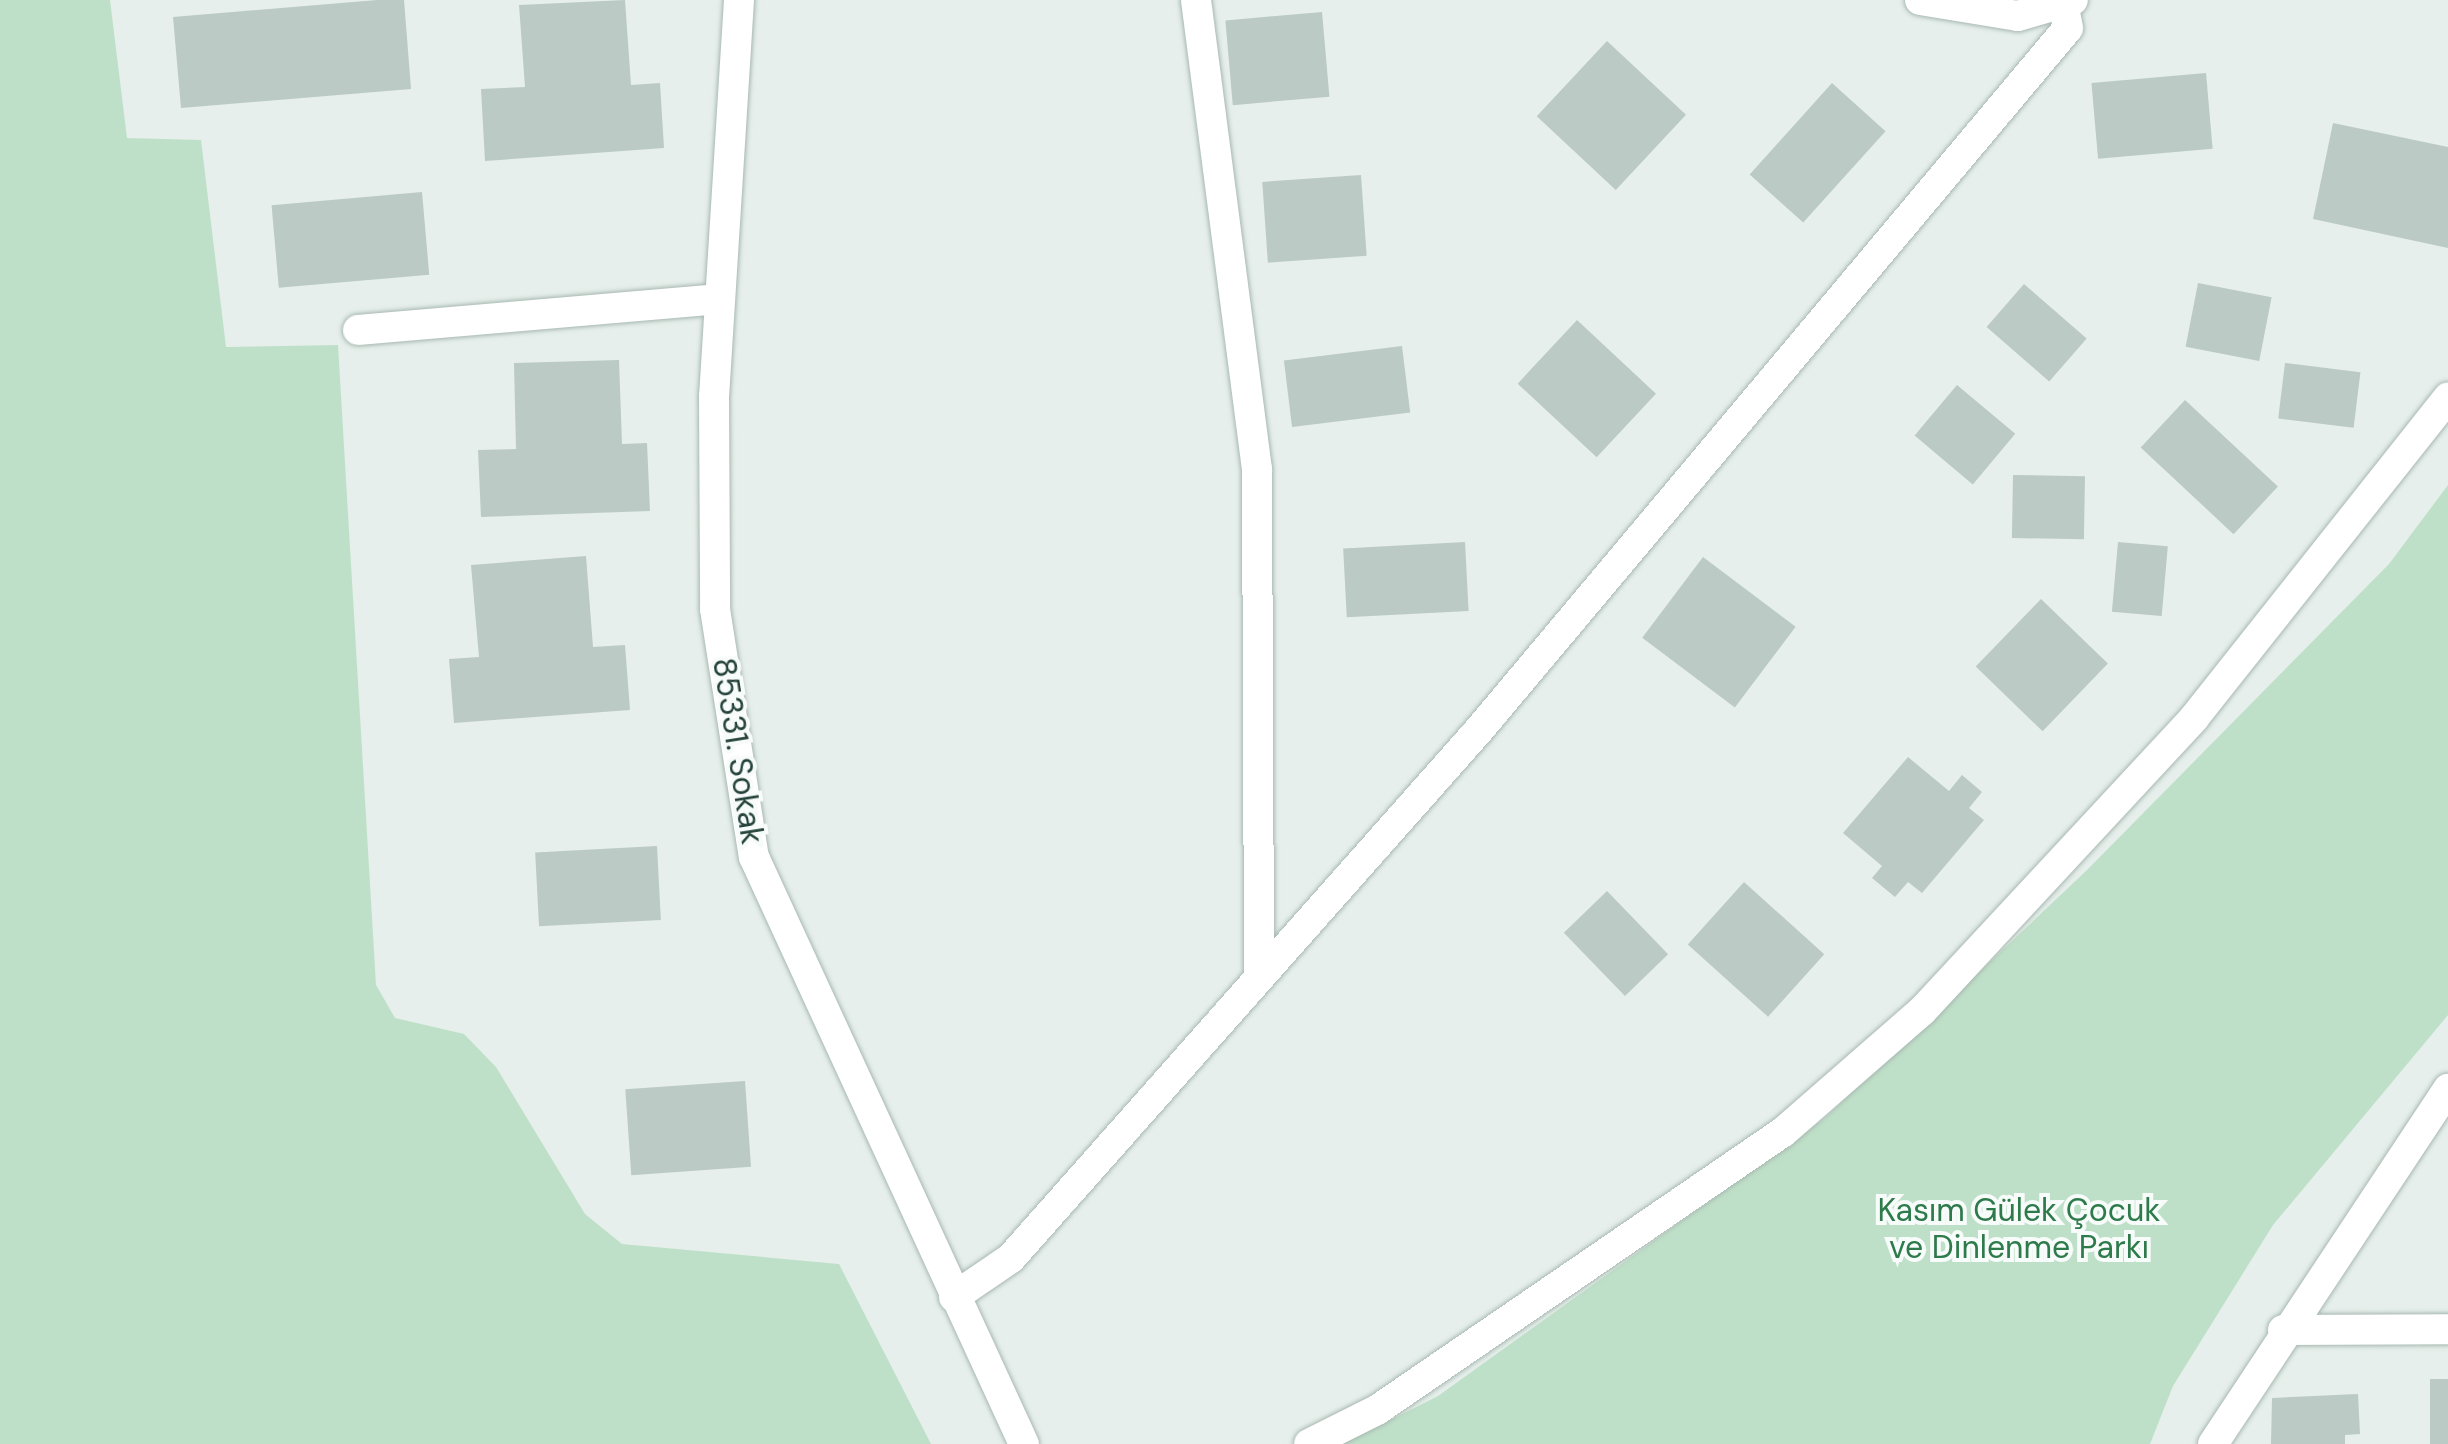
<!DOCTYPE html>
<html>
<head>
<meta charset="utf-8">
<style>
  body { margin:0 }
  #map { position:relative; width:2448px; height:1444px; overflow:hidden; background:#e6efeb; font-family:"DM Sans",sans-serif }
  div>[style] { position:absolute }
  .green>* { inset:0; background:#bfe0c8 }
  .building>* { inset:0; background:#bbcac4; transform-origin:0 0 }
  .roads { filter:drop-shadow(0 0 2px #a8b8b2) drop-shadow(0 0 2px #a8b8b2) }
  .street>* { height:30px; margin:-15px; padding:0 15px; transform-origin:15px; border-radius:15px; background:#fff }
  span { translate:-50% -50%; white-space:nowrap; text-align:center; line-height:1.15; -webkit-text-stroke:8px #f7fbf9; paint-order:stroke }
  .street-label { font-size:32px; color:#24423a }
  .park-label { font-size:32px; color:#2d7a4b }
</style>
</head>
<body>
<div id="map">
  <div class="green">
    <div style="clip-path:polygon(0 0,110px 0,127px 138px,201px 140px,226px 347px,338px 345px,376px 985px,395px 1018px,464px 1034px,496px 1067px,585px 1214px,622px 1244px,839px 1264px,931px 1444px,0 1444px)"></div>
    <div style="clip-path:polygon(2448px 485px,2448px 1015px,2273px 1225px,2173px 1386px,2150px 1444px,1343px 1444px,1438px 1396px,1825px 1118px,2087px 870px,2389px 564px)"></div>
  </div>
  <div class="building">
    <div style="clip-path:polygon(377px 0,404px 0,411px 89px,181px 108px,173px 17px)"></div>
    <div style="clip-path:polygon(625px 0,631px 85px,660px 83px,664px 148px,485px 161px,481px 89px,525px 87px,519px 5px)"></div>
    <div style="left:1322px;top:12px;width:85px;height:97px;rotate:85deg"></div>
    <div style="left:1607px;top:41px;width:108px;height:103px;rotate:43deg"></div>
    <div style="left:2206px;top:73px;width:76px;height:115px;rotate:85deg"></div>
    <div style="left:1832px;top:83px;width:72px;height:123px;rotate:42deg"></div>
    <div style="clip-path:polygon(2333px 123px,2448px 147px,2448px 248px,2313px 219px)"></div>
    <div style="left:1361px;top:175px;width:81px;height:99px;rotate:86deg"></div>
    <div style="left:422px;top:192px;width:83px;height:151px;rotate:85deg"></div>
    <div style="left:2198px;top:283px;width:75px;height:65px;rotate:11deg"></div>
    <div style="left:2024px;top:284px;width:83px;height:57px;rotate:41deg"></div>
    <div style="left:1577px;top:320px;width:108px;height:87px;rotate:43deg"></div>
    <div style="left:1402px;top:346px;width:67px;height:119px;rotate:83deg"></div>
    <div style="clip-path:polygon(619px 360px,622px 444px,647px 443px,650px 511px,481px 517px,478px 450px,516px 449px,514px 363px)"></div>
    <div style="left:2285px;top:363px;width:76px;height:56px;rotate:7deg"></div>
    <div style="left:1957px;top:385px;width:76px;height:66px;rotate:40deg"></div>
    <div style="left:2185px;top:400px;width:127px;height:65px;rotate:43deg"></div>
    <div style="left:2013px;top:475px;width:72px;height:63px;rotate:1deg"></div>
    <div style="left:1465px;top:542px;width:69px;height:122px;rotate:87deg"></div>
    <div style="left:2118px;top:542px;width:50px;height:70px;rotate:5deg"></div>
    <div style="clip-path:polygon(586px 556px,593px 647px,625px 645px,630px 710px,454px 723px,449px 659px,479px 657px,471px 565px)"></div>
    <div style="left:1703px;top:557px;width:116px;height:101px;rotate:37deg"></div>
    <div style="left:2041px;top:599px;width:93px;height:94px;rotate:44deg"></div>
    <div style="clip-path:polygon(1908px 757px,1949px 791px,1962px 775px,1982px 792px,1969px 808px,1984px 820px,1922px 893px,1908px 882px,1895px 897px,1872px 878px,1882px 866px,1843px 833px)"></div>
    <div style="left:657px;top:846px;width:74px;height:122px;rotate:87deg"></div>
    <div style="left:1744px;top:882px;width:108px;height:84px;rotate:42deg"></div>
    <div style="left:1607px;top:891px;width:88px;height:60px;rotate:46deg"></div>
    <div style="left:745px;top:1081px;width:86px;height:120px;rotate:86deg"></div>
    <div style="left:2448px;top:1379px;width:65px;height:18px;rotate:90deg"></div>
    <div style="clip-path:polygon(2358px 1394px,2360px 1434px,2345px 1435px,2345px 1444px,2271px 1444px,2272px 1398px)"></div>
  </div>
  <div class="roads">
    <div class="street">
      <div style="left:739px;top:0;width:397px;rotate:93.6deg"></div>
      <div style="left:714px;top:396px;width:213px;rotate:89.7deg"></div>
      <div style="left:715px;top:609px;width:251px;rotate:81.1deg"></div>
      <div style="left:754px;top:857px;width:646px;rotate:65.3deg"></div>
      <div style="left:1196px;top:0;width:473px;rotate:82.6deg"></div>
      <div style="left:1257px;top:469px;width:507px;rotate:89.77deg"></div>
      <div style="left:1920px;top:0;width:99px;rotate:9.3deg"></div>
      <div style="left:2018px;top:16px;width:57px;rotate:-16.2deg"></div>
      <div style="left:358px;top:330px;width:363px;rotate:-4.9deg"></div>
      <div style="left:954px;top:1297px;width:69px;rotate:-34.4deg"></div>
      <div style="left:1011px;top:1258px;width:706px;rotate:-48.45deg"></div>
      <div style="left:1479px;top:730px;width:916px;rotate:-50deg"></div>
      <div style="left:2068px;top:28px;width:26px;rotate:-101deg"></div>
      <div style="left:2283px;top:1330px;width:165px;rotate:-0.3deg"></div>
      <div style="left:1309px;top:1444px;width:76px;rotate:-26.6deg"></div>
      <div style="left:1377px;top:1410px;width:491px;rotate:-34.4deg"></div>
      <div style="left:1782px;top:1133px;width:186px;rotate:-41.1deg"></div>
      <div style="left:1922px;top:1011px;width:400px;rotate:-47.1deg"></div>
      <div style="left:2194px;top:718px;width:409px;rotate:-51.6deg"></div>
      <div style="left:2213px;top:1444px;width:426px;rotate:-56.5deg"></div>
    </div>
  </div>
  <div class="street-label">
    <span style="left:738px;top:751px;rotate:81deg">85331. Sokak</span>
  </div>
  <div class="park-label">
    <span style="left:2019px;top:1229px">Kasım Gülek Çocuk<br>ve Dinlenme Parkı</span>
  </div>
</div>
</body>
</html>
